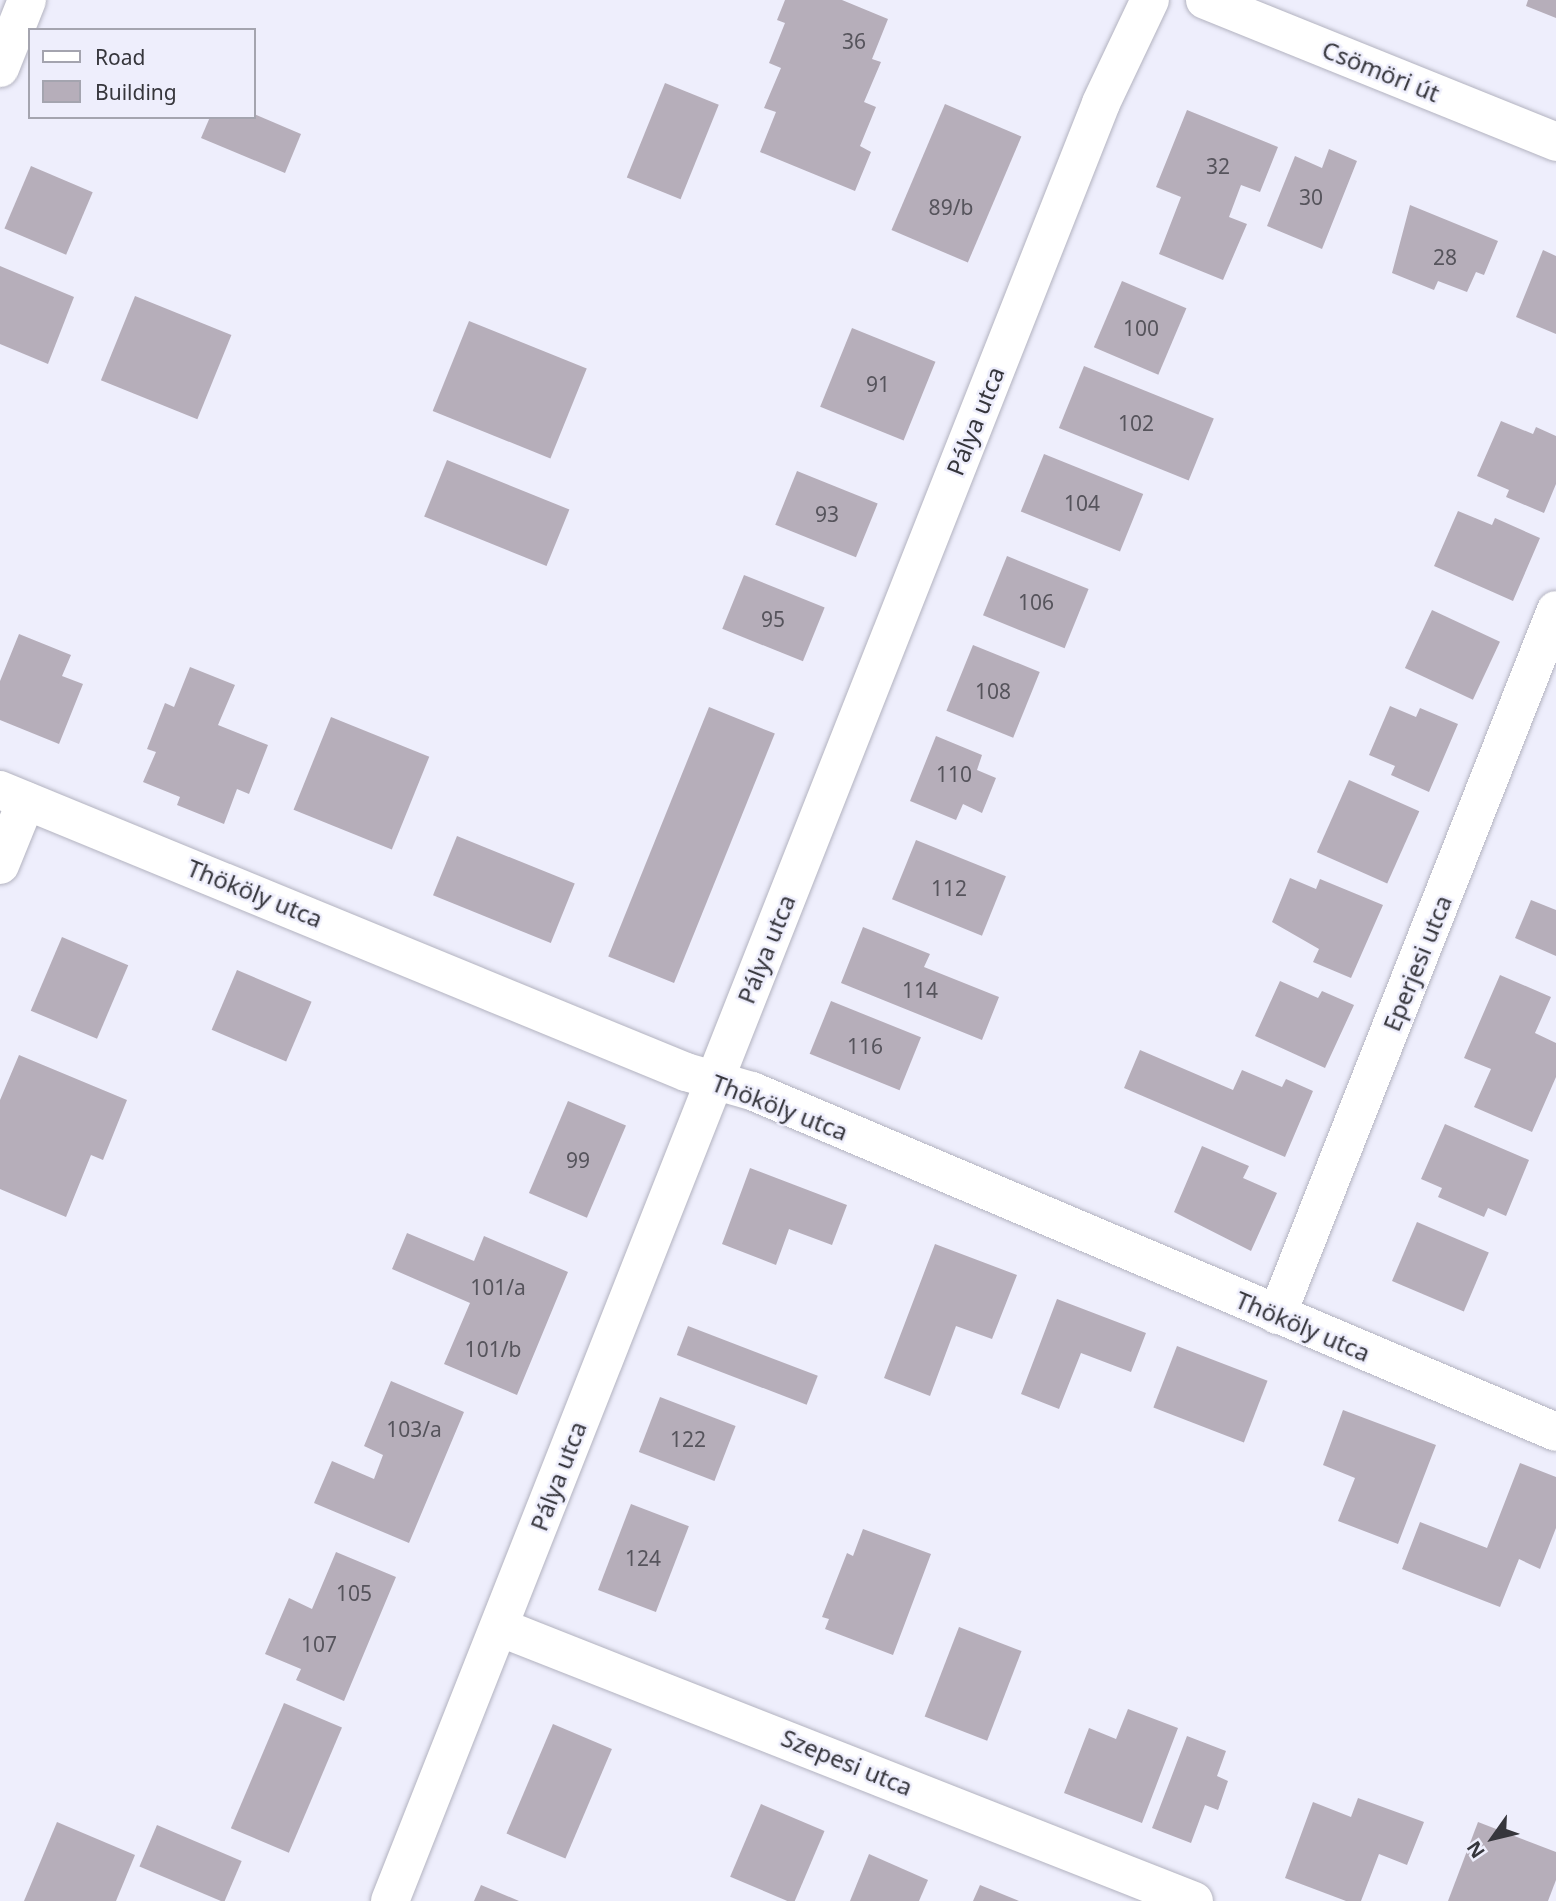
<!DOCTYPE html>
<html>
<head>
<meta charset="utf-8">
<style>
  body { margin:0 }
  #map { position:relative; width:1556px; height:1901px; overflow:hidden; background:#eeeefc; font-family:"Noto Sans",sans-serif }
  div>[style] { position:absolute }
  .building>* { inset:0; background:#b6aeba; transform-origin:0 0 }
  .roads { filter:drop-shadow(0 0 2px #b3b3c0) drop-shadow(0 0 2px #b3b3c0) }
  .minor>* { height:38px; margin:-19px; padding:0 19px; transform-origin:19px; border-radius:19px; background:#fff }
  .tertiary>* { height:38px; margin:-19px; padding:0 19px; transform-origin:19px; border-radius:19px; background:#fff }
  .secondary>* { height:38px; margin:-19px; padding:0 19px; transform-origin:19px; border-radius:19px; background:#fff }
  span { translate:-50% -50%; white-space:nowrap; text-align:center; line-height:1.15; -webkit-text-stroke:5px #eeeefc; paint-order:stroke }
  .number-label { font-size:21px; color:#56545c }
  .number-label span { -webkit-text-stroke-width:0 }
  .street-label { font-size:24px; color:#36363c }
  .legend { position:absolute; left:28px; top:28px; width:228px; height:91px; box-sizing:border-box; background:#eeeefc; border:2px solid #a4a4af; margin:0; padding:9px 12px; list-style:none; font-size:21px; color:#36363c }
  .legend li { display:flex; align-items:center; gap:14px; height:35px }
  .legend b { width:35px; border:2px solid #a4a4af }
  .north { position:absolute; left:1458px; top:1803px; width:70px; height:70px; -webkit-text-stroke:5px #eeeefc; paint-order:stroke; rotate:236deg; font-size:19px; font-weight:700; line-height:28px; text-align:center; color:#36363c }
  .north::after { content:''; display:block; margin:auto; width:24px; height:32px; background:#36363c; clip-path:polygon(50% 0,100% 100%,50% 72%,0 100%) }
</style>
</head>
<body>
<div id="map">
  <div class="building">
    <div style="clip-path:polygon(785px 0,842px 0,888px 19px,872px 59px,881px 62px,864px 102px,876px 107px,860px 146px,871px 152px,855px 191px,760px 152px,776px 112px,764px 108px,781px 68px,769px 63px,785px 23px,777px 20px)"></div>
    <div style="clip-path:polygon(1528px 0,1556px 0,1556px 18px,1526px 6px)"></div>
    <div style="left:665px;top:83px;width:58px;height:102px;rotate:22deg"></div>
    <div style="left:945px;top:104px;width:83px;height:137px;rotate:23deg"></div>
    <div style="clip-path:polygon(1187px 110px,1278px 147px,1260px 192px,1241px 185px,1229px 217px,1247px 224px,1223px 280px,1159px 254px,1181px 197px,1156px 187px)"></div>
    <div style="clip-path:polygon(254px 114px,301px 134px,285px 173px,201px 138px,210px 117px)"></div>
    <div style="clip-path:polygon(1329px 149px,1357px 161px,1322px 249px,1267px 226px,1295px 156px,1322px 168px)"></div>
    <div style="left:31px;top:166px;width:67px;height:68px;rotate:23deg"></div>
    <div style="clip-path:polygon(1410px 205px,1498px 241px,1484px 275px,1476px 272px,1467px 292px,1438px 281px,1434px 290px,1392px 273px)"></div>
    <div style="clip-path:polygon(1543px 250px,1556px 256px,1556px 334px,1516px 317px)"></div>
    <div style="clip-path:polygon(0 266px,74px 297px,48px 364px,0 344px)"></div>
    <div style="left:1122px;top:281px;width:70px;height:72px;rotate:23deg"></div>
    <div style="left:135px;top:296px;width:104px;height:91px;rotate:22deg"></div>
    <div style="left:469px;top:321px;width:127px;height:97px;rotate:22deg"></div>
    <div style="left:852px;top:328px;width:90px;height:85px;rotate:22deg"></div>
    <div style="left:1084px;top:366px;width:140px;height:67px;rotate:22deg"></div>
    <div style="clip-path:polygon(1501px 421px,1533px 434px,1536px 427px,1556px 436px,1556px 484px,1544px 513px,1506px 497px,1509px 490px,1477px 476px)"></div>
    <div style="left:1044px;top:454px;width:107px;height:62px;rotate:22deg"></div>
    <div style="left:447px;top:460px;width:132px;height:61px;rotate:22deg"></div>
    <div style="left:797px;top:471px;width:87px;height:58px;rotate:22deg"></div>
    <div style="clip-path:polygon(1458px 511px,1492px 525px,1495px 518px,1540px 538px,1513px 601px,1434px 566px)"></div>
    <div style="left:1007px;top:556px;width:88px;height:64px;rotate:22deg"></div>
    <div style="left:744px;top:575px;width:87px;height:58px;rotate:22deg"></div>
    <div style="left:1432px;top:610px;width:75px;height:64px;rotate:25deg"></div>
    <div style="clip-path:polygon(19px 634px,71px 655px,62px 676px,83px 684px,59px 744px,0 720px,0 681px)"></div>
    <div style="left:973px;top:645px;width:72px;height:71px;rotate:22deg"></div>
    <div style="clip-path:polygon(190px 667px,235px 685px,218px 725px,268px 745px,249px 794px,237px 789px,224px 824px,177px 805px,180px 797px,143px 782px,156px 752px,147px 749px,165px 703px,174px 707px)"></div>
    <div style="clip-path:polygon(1390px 706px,1416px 717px,1420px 708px,1458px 724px,1429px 792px,1391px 775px,1395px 766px,1369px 755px)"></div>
    <div style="left:709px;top:707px;width:71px;height:269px;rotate:22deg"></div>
    <div style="left:331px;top:717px;width:106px;height:100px;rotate:22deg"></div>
    <div style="clip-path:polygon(936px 736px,982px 755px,977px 770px,996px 778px,982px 813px,963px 804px,956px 820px,910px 801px)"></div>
    <div style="left:1349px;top:780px;width:77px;height:79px;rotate:24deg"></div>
    <div style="left:457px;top:836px;width:127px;height:64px;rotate:22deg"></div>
    <div style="left:916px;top:840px;width:97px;height:64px;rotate:22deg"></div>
    <div style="clip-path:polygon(1290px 878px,1316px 889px,1320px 879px,1383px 905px,1351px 978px,1313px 962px,1319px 949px,1272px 922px)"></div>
    <div style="clip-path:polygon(1531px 900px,1556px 910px,1556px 956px,1515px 938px)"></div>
    <div style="clip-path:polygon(863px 927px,930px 954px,924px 967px,999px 997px,982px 1040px,841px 983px)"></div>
    <div style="left:62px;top:937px;width:72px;height:80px;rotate:23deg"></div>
    <div style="left:237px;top:970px;width:81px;height:65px;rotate:23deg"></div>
    <div style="clip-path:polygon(1500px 975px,1551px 997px,1535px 1033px,1556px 1043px,1556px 1077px,1532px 1132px,1474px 1107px,1491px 1069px,1464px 1058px)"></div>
    <div style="clip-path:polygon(1280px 981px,1318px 998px,1322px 991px,1354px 1005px,1325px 1068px,1255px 1036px)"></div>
    <div style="left:831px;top:1001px;width:97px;height:57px;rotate:22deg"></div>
    <div style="clip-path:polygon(1140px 1050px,1233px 1090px,1242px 1070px,1282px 1087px,1286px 1079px,1313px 1091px,1285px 1157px,1124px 1088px)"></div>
    <div style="clip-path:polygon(19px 1055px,127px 1100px,103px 1160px,91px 1155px,66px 1217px,0 1189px,0 1100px)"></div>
    <div style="left:568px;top:1101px;width:63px;height:100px;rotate:23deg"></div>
    <div style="clip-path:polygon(1445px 1124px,1529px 1160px,1506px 1216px,1488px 1208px,1484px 1217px,1438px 1197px,1442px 1188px,1421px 1179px)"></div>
    <div style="clip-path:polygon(1202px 1146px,1249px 1166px,1243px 1178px,1277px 1193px,1251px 1251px,1174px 1212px)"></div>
    <div style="clip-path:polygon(750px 1168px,847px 1205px,832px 1245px,789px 1229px,776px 1265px,722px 1244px)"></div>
    <div style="left:1417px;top:1222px;width:78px;height:64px;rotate:23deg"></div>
    <div style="clip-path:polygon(407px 1233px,474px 1261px,484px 1236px,568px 1272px,517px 1395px,444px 1364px,470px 1303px,392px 1269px)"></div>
    <div style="clip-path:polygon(935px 1244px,1017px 1275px,992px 1339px,956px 1326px,930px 1396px,884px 1378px)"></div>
    <div style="clip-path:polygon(1057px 1299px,1146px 1333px,1131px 1372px,1081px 1353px,1059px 1409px,1021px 1394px)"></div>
    <div style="left:688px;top:1326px;width:139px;height:31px;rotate:21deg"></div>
    <div style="left:1177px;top:1346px;width:97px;height:66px;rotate:21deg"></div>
    <div style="clip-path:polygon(391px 1381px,464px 1412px,409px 1543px,314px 1503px,332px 1461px,374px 1479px,383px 1455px,364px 1446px)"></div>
    <div style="left:660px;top:1397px;width:81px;height:59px;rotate:21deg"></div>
    <div style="clip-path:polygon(1343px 1410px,1436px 1445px,1398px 1544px,1338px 1521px,1355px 1478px,1323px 1465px)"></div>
    <div style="clip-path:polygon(1520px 1463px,1556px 1477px,1556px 1528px,1540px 1569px,1519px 1559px,1500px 1607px,1402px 1569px,1420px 1522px,1487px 1548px)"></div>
    <div style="left:631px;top:1504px;width:62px;height:92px;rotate:21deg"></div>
    <div style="clip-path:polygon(863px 1529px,931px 1554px,893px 1655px,825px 1629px,829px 1619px,822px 1617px,847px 1553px,853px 1556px)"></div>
    <div style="clip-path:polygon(336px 1552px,396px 1577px,344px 1701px,296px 1680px,301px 1669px,265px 1654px,289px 1598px,312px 1609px)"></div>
    <div style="left:959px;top:1627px;width:67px;height:96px;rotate:21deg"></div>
    <div style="left:284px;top:1703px;width:63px;height:136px;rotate:23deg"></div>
    <div style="clip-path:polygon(1128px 1709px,1178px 1728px,1142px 1823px,1064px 1793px,1089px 1728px,1116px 1739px)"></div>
    <div style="left:553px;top:1724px;width:64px;height:119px;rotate:23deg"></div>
    <div style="clip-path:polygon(1187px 1736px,1226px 1751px,1217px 1776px,1228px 1781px,1218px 1810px,1205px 1805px,1191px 1843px,1152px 1828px)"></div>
    <div style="clip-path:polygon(1358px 1798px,1424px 1822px,1407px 1865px,1379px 1854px,1361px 1901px,1346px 1901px,1285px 1878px,1313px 1802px,1351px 1817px)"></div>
    <div style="left:761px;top:1804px;width:69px;height:79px;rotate:23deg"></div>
    <div style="clip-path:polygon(57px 1822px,135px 1855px,116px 1901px,24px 1901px)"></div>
    <div style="clip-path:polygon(1478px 1822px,1556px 1852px,1556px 1880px,1548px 1901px,1448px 1901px)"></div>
    <div style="left:157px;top:1825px;width:92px;height:45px;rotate:23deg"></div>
    <div style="clip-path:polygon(869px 1854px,928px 1880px,919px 1901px,850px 1901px)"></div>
    <div style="clip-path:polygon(481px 1885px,519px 1901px,474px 1901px)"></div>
    <div style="clip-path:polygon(980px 1885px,1019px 1901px,973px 1901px)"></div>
  </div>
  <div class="roads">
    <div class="minor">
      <div style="left:0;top:68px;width:73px;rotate:-68.3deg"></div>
      <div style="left:0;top:790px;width:742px;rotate:22.35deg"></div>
      <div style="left:686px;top:1072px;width:69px;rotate:16.1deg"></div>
      <div style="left:752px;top:1091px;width:873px;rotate:22.98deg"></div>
      <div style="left:0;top:865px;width:69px;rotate:-67.9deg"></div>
      <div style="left:1277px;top:1315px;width:758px;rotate:-68.41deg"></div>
      <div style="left:499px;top:1627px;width:747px;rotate:21.52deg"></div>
    </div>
    <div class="tertiary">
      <div style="left:390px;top:1901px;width:1933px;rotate:-68.42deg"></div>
      <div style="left:1101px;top:103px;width:114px;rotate:-64.6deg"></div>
    </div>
    <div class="secondary">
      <div style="left:1205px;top:0;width:379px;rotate:22deg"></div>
    </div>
  </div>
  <div class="number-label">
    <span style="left:854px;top:41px">36</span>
    <span style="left:1218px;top:166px">32</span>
    <span style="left:1311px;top:197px">30</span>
    <span style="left:951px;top:207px">89/b</span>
    <span style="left:1445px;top:257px">28</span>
    <span style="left:1141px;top:328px">100</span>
    <span style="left:878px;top:384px">91</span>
    <span style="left:1136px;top:423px">102</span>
    <span style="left:1082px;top:503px">104</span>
    <span style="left:827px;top:514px">93</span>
    <span style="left:1036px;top:602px">106</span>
    <span style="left:773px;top:619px">95</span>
    <span style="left:993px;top:691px">108</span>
    <span style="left:954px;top:774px">110</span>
    <span style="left:949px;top:888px">112</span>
    <span style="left:920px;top:990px">114</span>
    <span style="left:865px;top:1046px">116</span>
    <span style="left:578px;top:1160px">99</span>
    <span style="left:498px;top:1287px">101/a</span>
    <span style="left:493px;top:1349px">101/b</span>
    <span style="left:414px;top:1429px">103/a</span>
    <span style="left:688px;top:1439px">122</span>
    <span style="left:643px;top:1558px">124</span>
    <span style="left:354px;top:1593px">105</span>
    <span style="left:319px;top:1644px">107</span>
  </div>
  <div class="street-label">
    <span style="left:1381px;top:71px;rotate:22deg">Csömöri út</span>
    <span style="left:975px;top:421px;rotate:-68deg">Pálya utca</span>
    <span style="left:255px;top:893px;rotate:22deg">Thököly utca</span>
    <span style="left:766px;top:949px;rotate:-68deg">Pálya utca</span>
    <span style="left:1417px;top:963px;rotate:-68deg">Eperjesi utca</span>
    <span style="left:780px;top:1107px;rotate:21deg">Thököly utca</span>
    <span style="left:1303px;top:1326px;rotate:23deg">Thököly utca</span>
    <span style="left:558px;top:1476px;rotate:-69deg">Pálya utca</span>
    <span style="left:847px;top:1762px;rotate:22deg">Szepesi utca</span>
  </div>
  <ul class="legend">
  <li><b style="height:9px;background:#fff"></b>Road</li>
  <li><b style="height:19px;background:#b6aeba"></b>Building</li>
  </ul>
  <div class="north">N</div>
</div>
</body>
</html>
